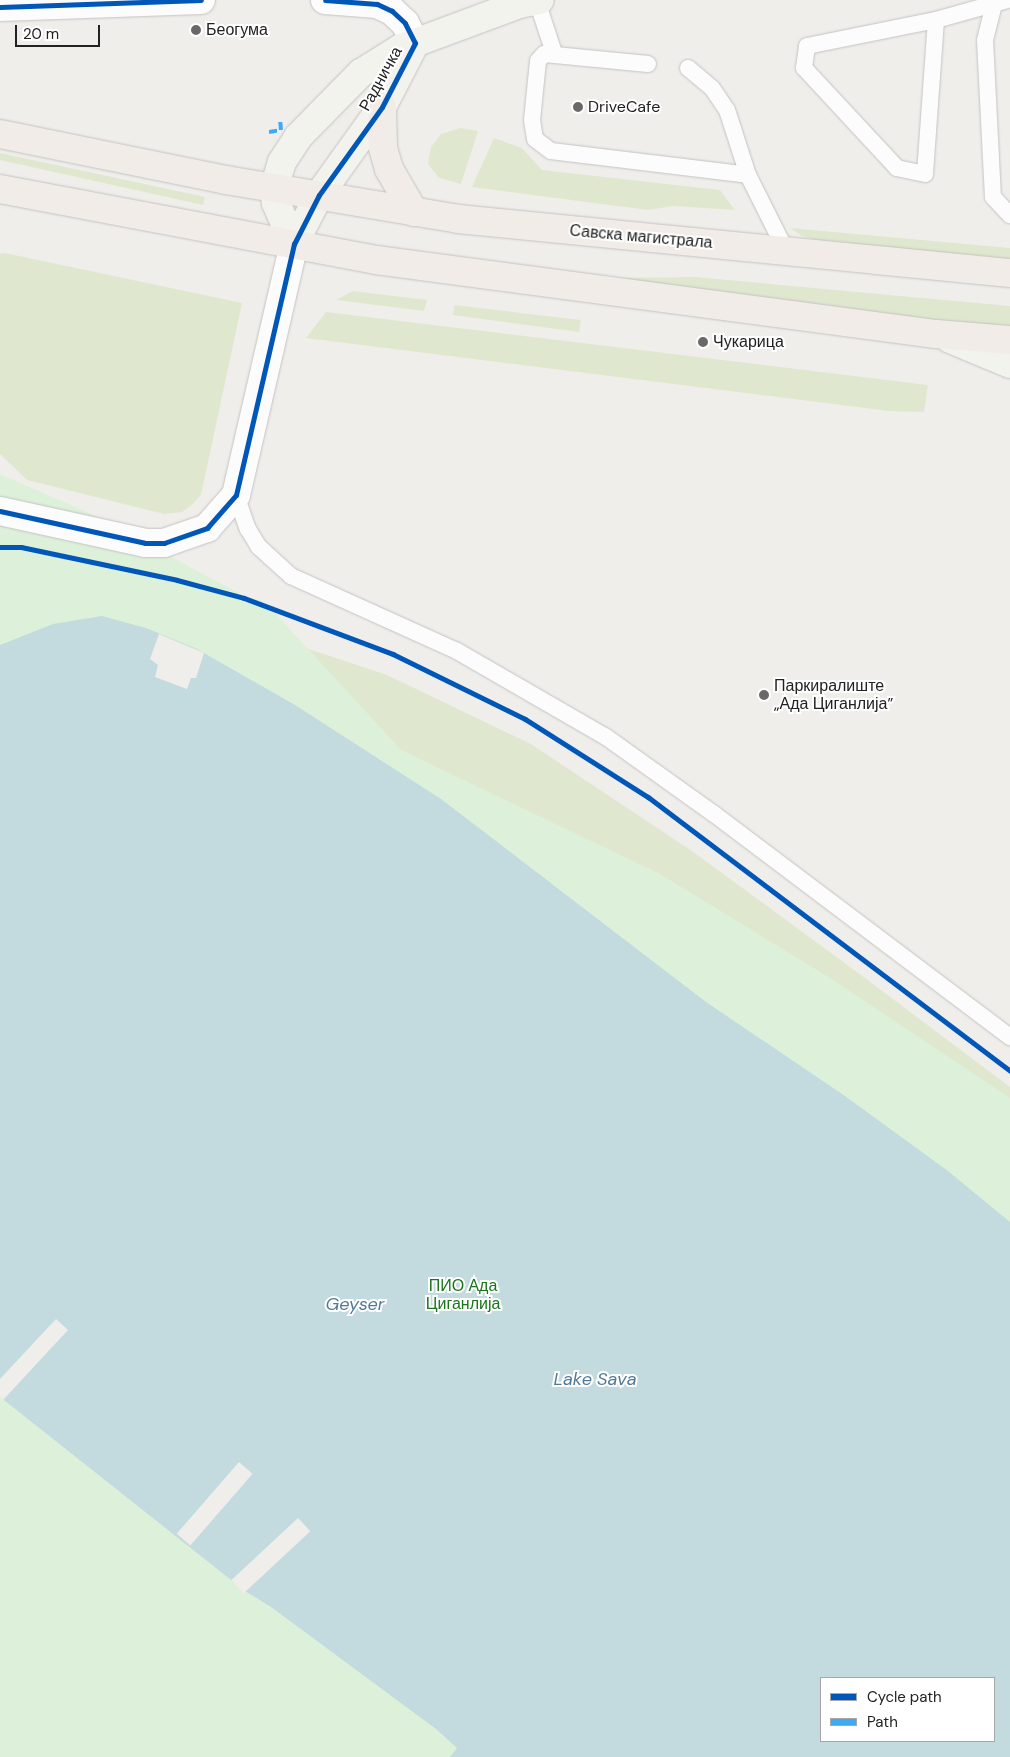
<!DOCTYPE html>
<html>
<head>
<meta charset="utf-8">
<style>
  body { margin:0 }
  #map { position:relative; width:1010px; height:1757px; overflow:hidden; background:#f0eeeb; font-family:"DM Sans",sans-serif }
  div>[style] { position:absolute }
  .grass>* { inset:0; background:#dfe8ce }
  .park>* { inset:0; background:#ddf1da }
  .water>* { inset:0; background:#c3dbde }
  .pier>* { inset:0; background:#f0eeeb; transform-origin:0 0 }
  .roads { filter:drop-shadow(0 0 1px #c3c3c1) drop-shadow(0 0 1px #c3c3c1) }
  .lane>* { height:16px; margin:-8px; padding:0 8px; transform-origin:8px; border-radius:8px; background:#fdfcfc }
  .street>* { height:28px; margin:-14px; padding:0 14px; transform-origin:14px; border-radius:14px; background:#fdfcfc }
  .secondary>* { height:28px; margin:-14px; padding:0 14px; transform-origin:14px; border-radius:14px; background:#f3f3ee }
  .primary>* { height:28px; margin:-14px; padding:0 14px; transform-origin:14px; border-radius:14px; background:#f1ece8 }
  .quiet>* { height:4px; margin-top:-2px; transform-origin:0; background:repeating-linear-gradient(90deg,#3fa9f5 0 8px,transparent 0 12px) }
  .cycleway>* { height:5px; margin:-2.5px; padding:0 2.5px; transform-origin:2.5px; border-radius:2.5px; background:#0057b8 }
  .dots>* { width:14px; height:14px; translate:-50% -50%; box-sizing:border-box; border:2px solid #fff; border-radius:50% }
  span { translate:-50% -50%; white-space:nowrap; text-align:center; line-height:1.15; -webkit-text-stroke:4px #fff; paint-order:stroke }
  .poi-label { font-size:16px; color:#222 }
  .left { translate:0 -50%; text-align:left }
  .street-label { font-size:16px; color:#222 }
  .park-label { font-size:16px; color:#1a751a }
  .water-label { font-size:18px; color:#527a98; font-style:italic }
  .legend { position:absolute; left:820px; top:1677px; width:175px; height:65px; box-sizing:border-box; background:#fff; border:1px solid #a7a7a7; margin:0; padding:6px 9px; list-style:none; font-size:15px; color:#222 }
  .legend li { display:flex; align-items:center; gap:10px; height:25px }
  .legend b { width:25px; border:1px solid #a7a7a7 }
  .scale { position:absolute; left:15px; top:25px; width:85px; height:22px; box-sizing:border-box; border:2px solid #222; border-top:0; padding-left:6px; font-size:15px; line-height:18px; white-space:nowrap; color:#222; -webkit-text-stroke:4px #fff; paint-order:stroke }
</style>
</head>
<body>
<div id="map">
  <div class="grass">
    <div style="clip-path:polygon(460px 128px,478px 131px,461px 184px,439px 178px,428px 164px,431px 147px,441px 134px)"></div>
    <div style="clip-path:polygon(494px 138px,522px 148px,542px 170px,720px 190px,735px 210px,673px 206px,648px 210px,472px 187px)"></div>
    <div style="clip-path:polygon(0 153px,205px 197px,203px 205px,0 160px)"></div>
    <div style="clip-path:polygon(790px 228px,1010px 248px,1010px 260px,822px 241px,802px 236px)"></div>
    <div style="clip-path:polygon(5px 253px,242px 303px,201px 495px,193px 504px,182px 512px,164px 514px,27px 480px,0 454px,0 254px)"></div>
    <div style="clip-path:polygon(695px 277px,1010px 306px,1010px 327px,790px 305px,618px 278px)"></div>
    <div style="clip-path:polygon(353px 291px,427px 300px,424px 311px,336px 300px)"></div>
    <div style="clip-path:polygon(454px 305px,581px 320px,579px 332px,453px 315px)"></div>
    <div style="clip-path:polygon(326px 312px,928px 385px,924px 412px,889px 411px,306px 338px)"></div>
    <div style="clip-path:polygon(180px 606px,387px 675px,531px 744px,692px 851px,861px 975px,1010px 1087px,1010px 1222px)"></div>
  </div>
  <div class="park">
    <div style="clip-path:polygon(evenodd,0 474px,87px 512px,274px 612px,401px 750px,660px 874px,830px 978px,1010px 1098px,1010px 1757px,0 1757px,0 474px,821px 1678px,994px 1678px,994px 1741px,821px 1741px,821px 1678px)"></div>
  </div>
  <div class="water">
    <div style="clip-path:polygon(evenodd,102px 616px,146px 628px,197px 649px,295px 705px,441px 799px,706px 1002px,845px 1096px,948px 1171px,1010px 1222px,1010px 1757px,450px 1757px,457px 1748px,436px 1729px,271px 1607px,245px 1591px,0 1397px,0 645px,53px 624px,102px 616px,821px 1678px,994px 1678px,994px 1741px,821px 1741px,821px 1678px)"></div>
  </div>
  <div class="pier">
    <div style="clip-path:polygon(159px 634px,204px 653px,196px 678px,191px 678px,187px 689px,155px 677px,158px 665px,150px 659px)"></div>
    <div style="clip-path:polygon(56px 1319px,68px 1330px,3px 1400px,0 1397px,0 1379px)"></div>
    <div style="left:239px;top:1462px;width:18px;height:95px;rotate:41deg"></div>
    <div style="left:298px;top:1518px;width:18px;height:91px;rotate:47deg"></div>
  </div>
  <div class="roads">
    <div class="lane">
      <div style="left:537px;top:1px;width:55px;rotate:71.9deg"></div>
      <div style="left:994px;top:4px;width:37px;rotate:104deg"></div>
      <div style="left:985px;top:40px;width:157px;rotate:87.1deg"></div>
      <div style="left:993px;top:197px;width:25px;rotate:47deg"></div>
      <div style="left:936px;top:20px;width:154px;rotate:94.1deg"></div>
      <div style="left:925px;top:174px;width:29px;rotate:-168deg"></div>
      <div style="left:897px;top:168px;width:137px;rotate:-132.9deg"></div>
      <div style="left:804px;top:68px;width:22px;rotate:-82deg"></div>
      <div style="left:807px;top:46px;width:132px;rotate:-11.4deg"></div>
      <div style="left:936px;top:20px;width:74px;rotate:-15.7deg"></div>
      <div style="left:648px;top:64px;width:104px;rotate:-174.5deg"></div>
      <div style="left:544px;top:54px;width:9px;rotate:131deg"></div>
      <div style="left:538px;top:61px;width:59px;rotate:95.8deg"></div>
      <div style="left:532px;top:120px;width:19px;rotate:81deg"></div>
      <div style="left:535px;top:139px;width:20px;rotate:37deg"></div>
      <div style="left:551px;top:151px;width:198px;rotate:6.9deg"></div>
      <div style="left:688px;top:68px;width:31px;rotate:40deg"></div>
      <div style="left:712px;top:88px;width:27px;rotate:56deg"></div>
      <div style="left:727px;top:110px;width:68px;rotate:72.1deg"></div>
      <div style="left:748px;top:175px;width:85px;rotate:63.4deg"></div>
      <div style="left:236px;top:495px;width:36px;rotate:71deg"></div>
      <div style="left:248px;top:529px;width:21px;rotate:59deg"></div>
      <div style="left:259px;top:547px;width:43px;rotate:42.2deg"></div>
      <div style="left:291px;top:576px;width:182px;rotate:24.3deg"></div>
      <div style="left:457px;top:651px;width:172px;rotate:30deg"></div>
      <div style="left:606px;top:737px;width:133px;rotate:35.5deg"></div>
      <div style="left:714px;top:814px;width:371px;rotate:37deg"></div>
    </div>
    <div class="street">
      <div style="left:325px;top:0;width:52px;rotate:4.4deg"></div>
      <div style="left:377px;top:4px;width:17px;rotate:25deg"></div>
      <div style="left:392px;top:11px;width:18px;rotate:43deg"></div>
      <div style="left:405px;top:23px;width:22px;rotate:63deg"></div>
      <div style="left:0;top:7px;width:201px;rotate:-2deg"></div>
      <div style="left:0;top:511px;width:148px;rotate:12.4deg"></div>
      <div style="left:145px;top:543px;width:19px"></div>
      <div style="left:164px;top:543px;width:46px;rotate:-19.2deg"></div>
      <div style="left:207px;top:528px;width:44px;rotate:-48.7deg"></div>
      <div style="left:236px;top:495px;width:258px;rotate:-77deg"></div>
    </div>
    <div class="secondary">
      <div style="left:294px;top:244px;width:45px;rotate:-113.7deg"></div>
      <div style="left:276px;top:203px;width:15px;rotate:-98deg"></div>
      <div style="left:274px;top:188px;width:27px;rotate:-73deg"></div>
      <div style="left:282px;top:162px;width:30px;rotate:-57deg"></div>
      <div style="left:298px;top:137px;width:90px;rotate:-45.5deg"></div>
      <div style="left:361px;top:73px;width:47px;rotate:-32deg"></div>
      <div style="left:401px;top:48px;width:126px;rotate:-20.4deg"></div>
      <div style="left:519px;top:4px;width:21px;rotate:-11deg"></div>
      <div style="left:294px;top:244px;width:55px;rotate:-63deg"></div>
      <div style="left:319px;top:195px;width:108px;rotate:-54.4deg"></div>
      <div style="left:382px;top:107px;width:72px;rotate:-62.7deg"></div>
      <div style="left:950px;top:339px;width:65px;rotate:22.6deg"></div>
    </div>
    <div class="primary">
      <div style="left:382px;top:107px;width:41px;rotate:88.6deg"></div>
      <div style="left:383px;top:148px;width:22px;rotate:74deg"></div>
      <div style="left:389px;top:169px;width:50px;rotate:59.8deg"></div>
      <div style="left:0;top:134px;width:231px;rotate:11.5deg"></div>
      <div style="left:226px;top:180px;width:235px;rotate:9.5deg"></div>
      <div style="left:458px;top:219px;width:555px;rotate:5.59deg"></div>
      <div style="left:0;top:189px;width:383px;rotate:10.7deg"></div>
      <div style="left:376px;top:260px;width:565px;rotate:7.53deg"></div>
      <div style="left:936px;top:334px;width:74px;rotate:4.6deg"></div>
    </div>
  </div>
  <div class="quiet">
    <div style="left:269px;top:132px;width:12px;rotate:-9deg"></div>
    <div style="left:281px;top:130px;width:11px;rotate:-95deg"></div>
  </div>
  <div class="cycleway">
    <div style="left:0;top:7px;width:201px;rotate:-2deg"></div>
    <div style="left:0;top:511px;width:148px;rotate:12.4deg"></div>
    <div style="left:145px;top:543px;width:19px"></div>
    <div style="left:164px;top:543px;width:46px;rotate:-19.2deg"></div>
    <div style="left:207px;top:528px;width:44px;rotate:-48.7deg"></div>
    <div style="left:236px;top:495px;width:258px;rotate:-77deg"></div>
    <div style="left:294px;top:244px;width:55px;rotate:-63deg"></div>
    <div style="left:319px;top:195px;width:108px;rotate:-54.4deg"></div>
    <div style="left:382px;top:107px;width:72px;rotate:-62.7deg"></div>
    <div style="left:415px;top:43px;width:22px;rotate:-117deg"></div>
    <div style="left:405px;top:23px;width:18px;rotate:-137deg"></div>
    <div style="left:392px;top:11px;width:17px;rotate:-155deg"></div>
    <div style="left:377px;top:4px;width:52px;rotate:-175.6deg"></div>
    <div style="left:0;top:547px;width:21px"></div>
    <div style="left:21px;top:547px;width:159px;rotate:11.9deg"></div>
    <div style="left:177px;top:580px;width:69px;rotate:15deg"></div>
    <div style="left:244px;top:598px;width:159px;rotate:20.6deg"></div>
    <div style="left:393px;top:654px;width:147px;rotate:26.2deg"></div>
    <div style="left:525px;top:719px;width:146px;rotate:32.4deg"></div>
    <div style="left:648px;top:797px;width:454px;rotate:37.1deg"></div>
  </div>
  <div class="dots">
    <div style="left:196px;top:30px;background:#6a6968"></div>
    <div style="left:578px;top:107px;background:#6a6968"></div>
    <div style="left:703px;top:342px;background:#6a6968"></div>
    <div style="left:764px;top:695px;background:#6a6968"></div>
  </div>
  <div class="poi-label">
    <span class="left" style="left:206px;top:30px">Беогума</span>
    <span class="left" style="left:588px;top:107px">DriveCafe</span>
    <span class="left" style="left:713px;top:342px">Чукарица</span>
    <span class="left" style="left:774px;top:695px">Паркиралиште<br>„Ада Циганлија”</span>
  </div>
  <div class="street-label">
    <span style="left:381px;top:79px;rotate:-61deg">Радничка</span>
    <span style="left:641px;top:237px;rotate:5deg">Савска магистрала</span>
  </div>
  <div class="park-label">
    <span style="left:463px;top:1295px">ПИО Ада<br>Циганлија</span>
  </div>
  <div class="water-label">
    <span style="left:355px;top:1304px">Geyser</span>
    <span style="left:595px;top:1379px">Lake Sava</span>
  </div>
  <ul class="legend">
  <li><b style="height:6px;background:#0057b8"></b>Cycle path</li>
  <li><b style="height:6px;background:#3fa9f5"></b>Path</li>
  </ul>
  <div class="scale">20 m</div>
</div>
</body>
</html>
